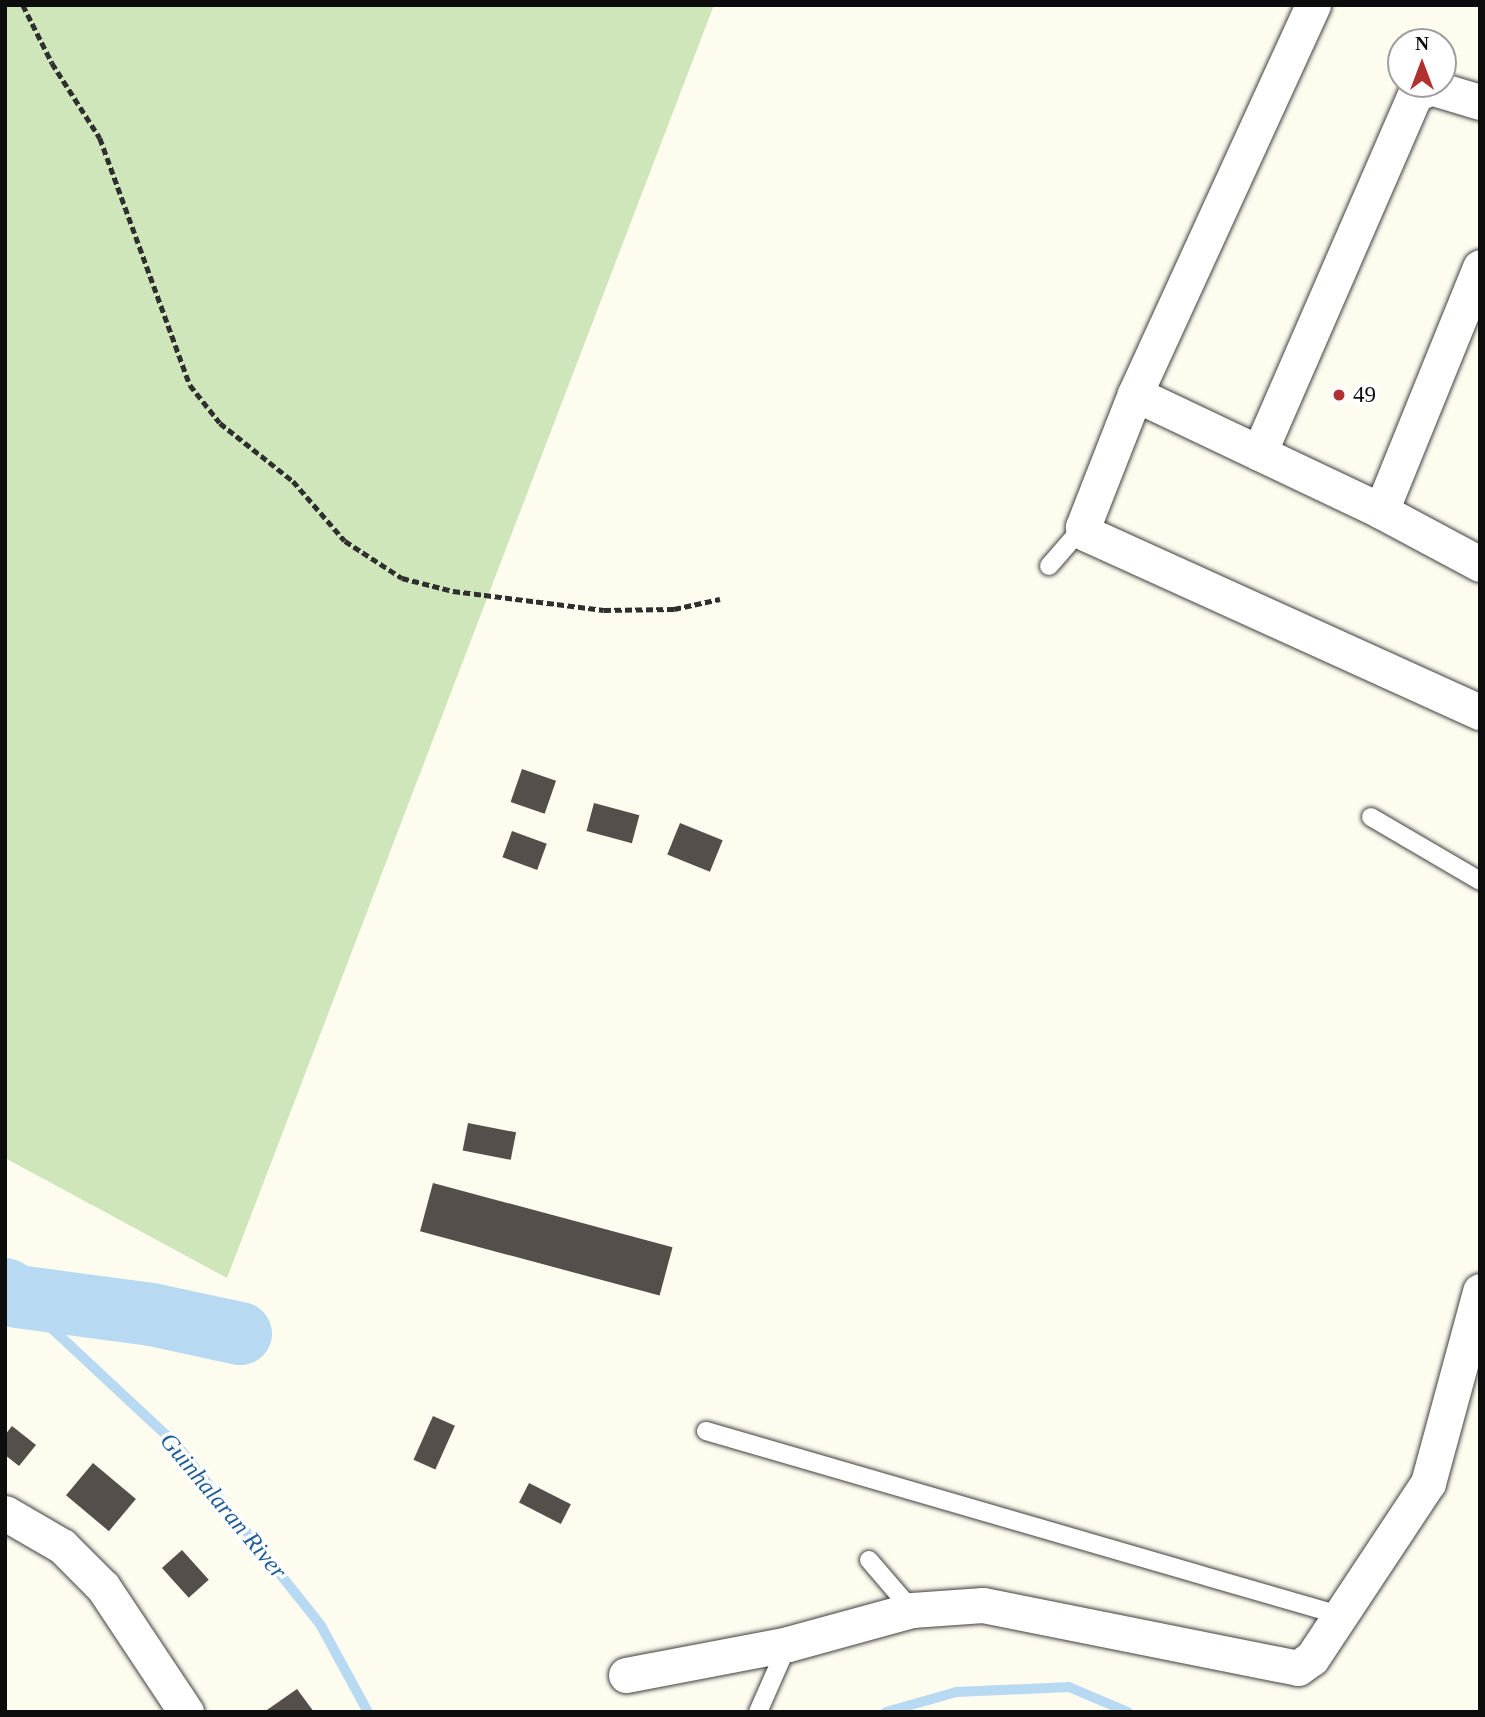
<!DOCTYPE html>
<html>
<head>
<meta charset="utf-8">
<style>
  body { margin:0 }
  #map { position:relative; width:1485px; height:1717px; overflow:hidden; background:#fefcef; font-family:Georgia,serif }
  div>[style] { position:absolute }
  .green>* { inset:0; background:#cfe6bb }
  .stream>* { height:10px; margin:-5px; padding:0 5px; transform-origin:5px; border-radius:5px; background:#b7d9f2 }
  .river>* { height:63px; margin:-31.5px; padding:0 31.5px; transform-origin:31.5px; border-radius:31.5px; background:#b7d9f2 }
  .building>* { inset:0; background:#554f4b; transform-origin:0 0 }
  .path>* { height:4.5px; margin-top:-2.25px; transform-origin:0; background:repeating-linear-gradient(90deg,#2f2f2f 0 7px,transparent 0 10.5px) }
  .roads { filter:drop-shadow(0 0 2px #404040) drop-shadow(0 0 2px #404040) }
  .lane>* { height:18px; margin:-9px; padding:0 9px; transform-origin:9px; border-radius:9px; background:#fff }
  .street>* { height:35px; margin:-17.5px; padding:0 17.5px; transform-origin:17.5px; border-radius:17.5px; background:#fff }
  .dots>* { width:19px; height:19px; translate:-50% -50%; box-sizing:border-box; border:4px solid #fff; border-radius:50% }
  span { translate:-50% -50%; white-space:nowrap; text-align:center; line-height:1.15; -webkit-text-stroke:7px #fff; paint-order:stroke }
  .poi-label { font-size:23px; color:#0d0d0d }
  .left { translate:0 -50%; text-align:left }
  .water-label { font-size:24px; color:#205d96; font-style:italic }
  .frame { position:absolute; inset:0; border:7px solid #0d0d0d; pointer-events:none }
  .north { position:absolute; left:1387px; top:28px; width:70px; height:70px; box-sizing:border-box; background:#fff; border:2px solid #9e9e9e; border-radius:50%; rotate:0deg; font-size:19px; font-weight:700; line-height:28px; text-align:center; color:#0d0d0d }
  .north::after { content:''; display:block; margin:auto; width:24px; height:32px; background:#b33030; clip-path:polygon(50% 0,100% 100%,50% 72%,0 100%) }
</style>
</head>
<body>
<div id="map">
  <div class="green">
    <div style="clip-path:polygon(5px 5px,714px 5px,227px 1278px,5px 1158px)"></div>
  </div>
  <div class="stream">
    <div style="left:17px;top:1296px;width:219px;rotate:43deg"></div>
    <div style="left:177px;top:1445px;width:229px;rotate:51.4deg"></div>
    <div style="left:320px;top:1624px;width:100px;rotate:61.4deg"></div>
    <div style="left:886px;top:1712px;width:73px;rotate:-15.9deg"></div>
    <div style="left:956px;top:1692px;width:113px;rotate:-2.5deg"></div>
    <div style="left:1069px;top:1687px;width:64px;rotate:23deg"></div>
  </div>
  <div class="river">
    <div style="left:5px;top:1289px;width:14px;rotate:30deg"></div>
    <div style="left:17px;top:1296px;width:135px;rotate:7.7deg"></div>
    <div style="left:151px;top:1314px;width:91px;rotate:12.1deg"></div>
  </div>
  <div class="building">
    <div style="left:522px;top:769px;width:36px;height:35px;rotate:19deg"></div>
    <div style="left:594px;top:803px;width:47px;height:29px;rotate:15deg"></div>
    <div style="left:680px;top:823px;width:46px;height:34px;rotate:22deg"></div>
    <div style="left:512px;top:831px;width:37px;height:28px;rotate:20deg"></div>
    <div style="left:468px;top:1123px;width:49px;height:28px;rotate:11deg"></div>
    <div style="left:433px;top:1183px;width:248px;height:50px;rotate:15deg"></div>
    <div style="left:433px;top:1416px;width:24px;height:48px;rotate:24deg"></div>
    <div style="clip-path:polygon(12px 1426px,36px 1445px,19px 1466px,5px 1455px,5px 1435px)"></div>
    <div style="left:93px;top:1463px;width:56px;height:42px;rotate:40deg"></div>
    <div style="left:529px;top:1483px;width:47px;height:22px;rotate:27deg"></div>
    <div style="left:182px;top:1550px;width:40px;height:27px;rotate:48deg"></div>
    <div style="clip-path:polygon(297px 1689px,314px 1712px,264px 1712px)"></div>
  </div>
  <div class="path">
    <div style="left:23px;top:5px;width:65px;rotate:63.4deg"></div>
    <div style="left:52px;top:63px;width:89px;rotate:57.4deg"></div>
    <div style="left:100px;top:138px;width:263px;rotate:70deg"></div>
    <div style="left:190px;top:385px;width:48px;rotate:51.7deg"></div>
    <div style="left:220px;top:423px;width:93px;rotate:38.5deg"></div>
    <div style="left:293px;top:481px;width:79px;rotate:49.1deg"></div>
    <div style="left:345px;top:541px;width:68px;rotate:33deg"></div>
    <div style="left:402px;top:578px;width:53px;rotate:14.3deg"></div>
    <div style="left:453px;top:591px;width:152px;rotate:7.2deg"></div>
    <div style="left:604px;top:610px;width:70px;rotate:-0.8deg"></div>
    <div style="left:674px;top:609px;width:47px;rotate:-12.3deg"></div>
  </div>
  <div class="roads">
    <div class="lane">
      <div style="left:1049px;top:566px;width:52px;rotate:-48.9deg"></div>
      <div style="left:1371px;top:817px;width:126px;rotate:30.4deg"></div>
      <div style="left:706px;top:1431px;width:659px;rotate:16.21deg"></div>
      <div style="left:869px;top:1560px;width:66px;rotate:49.3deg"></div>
      <div style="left:758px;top:1712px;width:74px;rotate:-66.2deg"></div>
    </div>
    <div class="street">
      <div style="left:1313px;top:5px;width:428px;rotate:114.6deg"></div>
      <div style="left:1135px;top:394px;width:143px;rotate:111.4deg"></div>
      <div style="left:1083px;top:527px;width:8px;rotate:60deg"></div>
      <div style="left:1087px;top:534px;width:431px;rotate:24.4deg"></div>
      <div style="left:1135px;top:394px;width:272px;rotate:25.4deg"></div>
      <div style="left:1381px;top:511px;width:112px;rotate:28.2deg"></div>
      <div style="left:1259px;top:453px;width:391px;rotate:-66.5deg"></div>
      <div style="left:1415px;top:95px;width:17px;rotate:-28deg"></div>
      <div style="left:1430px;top:87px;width:52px;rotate:16.7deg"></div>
      <div style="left:1381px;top:511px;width:263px;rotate:-67.9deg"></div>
      <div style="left:5px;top:1513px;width:66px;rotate:30.1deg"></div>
      <div style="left:62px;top:1546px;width:58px;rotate:45deg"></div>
      <div style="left:103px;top:1587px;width:150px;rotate:56.4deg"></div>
      <div style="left:626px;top:1675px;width:165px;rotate:-10.8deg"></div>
      <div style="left:788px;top:1644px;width:129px;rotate:-15.3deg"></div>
      <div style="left:912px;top:1610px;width:71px;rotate:-4deg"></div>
      <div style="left:983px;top:1605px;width:321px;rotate:11.3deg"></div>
      <div style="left:1298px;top:1668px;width:17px;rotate:-36deg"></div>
      <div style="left:1312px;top:1658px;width:210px;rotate:-56.5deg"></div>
      <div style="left:1428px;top:1483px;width:199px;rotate:-74.8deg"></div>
    </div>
  </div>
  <div class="dots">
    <div style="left:1339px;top:395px;background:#b33030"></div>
  </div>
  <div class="poi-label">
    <span class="left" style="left:1353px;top:395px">49</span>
  </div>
  <div class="water-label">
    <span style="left:223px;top:1506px;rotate:50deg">Guinhalaran River</span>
  </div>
  <div class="frame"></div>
  <div class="north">N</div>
</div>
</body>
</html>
